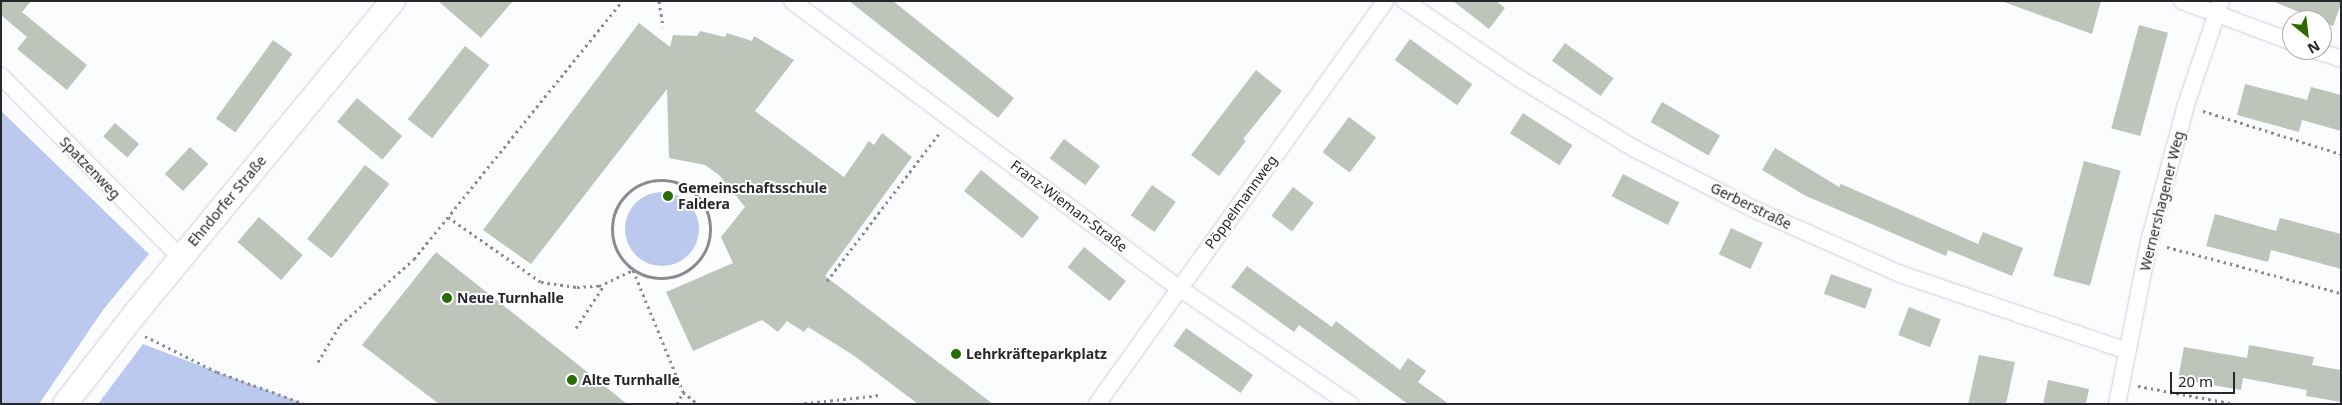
<!DOCTYPE html>
<html>
<head>
<meta charset="utf-8">
<style>
  body { margin:0 }
  #map { position:relative; width:2342px; height:405px; overflow:hidden; background:#fbfcfe; font-family:"Noto Sans",sans-serif }
  div>[style] { position:absolute }
  .green>* { inset:0; background:#bcc9ef }
  .round { border-radius:50% }
  .building>* { inset:0; background:#bdc5ba; transform-origin:0 0 }
  .path>* { height:3px; margin-top:-1.5px; transform-origin:0; background:repeating-linear-gradient(90deg,#8b8c8f 0 2.5px,transparent 0 6.5px) }
  .path>.ring { margin:-1.5px; padding:0; box-sizing:content-box; background:none; border:3px solid #8b8c8f; border-radius:50% }
  .roads { filter:drop-shadow(0 0 1px #cbcfdb) drop-shadow(0 0 1px #cbcfdb) }
  .street>* { height:16px; margin:-8px; padding:0 8px; transform-origin:8px; border-radius:8px; background:#fff }
  .secondary>* { height:24px; margin:-12px; padding:0 12px; transform-origin:12px; border-radius:12px; background:#fff }
  .dots>* { width:14px; height:14px; translate:-50% -50%; box-sizing:border-box; border:2px solid #fff; border-radius:50% }
  span { translate:-50% -50%; white-space:nowrap; text-align:center; line-height:1.15; -webkit-text-stroke:4px #fff; paint-order:stroke }
  .street-label { font-size:14px; color:#27282d }
  .poi-label { font-size:14px; color:#27282d; font-weight:700 }
  .left { translate:0 -50%; text-align:left }
  .frame { position:absolute; inset:0; border:2px solid #27282d; pointer-events:none }
  .north { position:absolute; left:2282px; top:10px; width:50px; height:50px; box-sizing:border-box; background:#fff; border:1px solid #a9a9ab; border-radius:50%; rotate:151deg; font-size:14px; font-weight:700; line-height:20px; text-align:center; color:#27282d }
  .north::after { content:''; display:block; margin:auto; width:18px; height:22px; background:#2a6b00; clip-path:polygon(50% 0,100% 100%,50% 72%,0 100%) }
  .scale { position:absolute; left:2170px; top:372px; width:65px; height:22px; box-sizing:border-box; border:2px solid #27282d; border-top:0; padding-left:6px; font-size:15px; line-height:18px; white-space:nowrap; color:#27282d; -webkit-text-stroke:4px #fff; paint-order:stroke }
</style>
</head>
<body>
<div id="map">
  <div class="green">
    <div style="clip-path:polygon(1px 111px,149px 254px,103px 310px,39px 404px,1px 404px)"></div>
    <div class="round" style="left:625px;top:192px;width:74px;height:74px"></div>
    <div style="clip-path:polygon(143px 344px,217px 372px,305px 404px,98px 404px)"></div>
  </div>
  <div class="building">
    <div style="clip-path:polygon(1px 1px,31px 1px,22px 12px,87px 65px,67px 90px,17px 49px,27px 37px,1px 15px)"></div>
    <div style="clip-path:polygon(438px 1px,513px 1px,481px 38px)"></div>
    <div style="clip-path:polygon(849px 1px,893px 1px,1014px 98px,998px 118px)"></div>
    <div style="clip-path:polygon(1453px 1px,1496px 1px,1505px 8px,1489px 29px)"></div>
    <div style="clip-path:polygon(2044px 1px,2101px 1px,2092px 34px,2004px 2px)"></div>
    <div style="clip-path:polygon(2272px 1px,2341px 1px,2341px 4px,2333px 26px)"></div>
    <div style="clip-path:polygon(639px 23px,670px 47px,673px 35px,697px 36px,700px 31px,725px 37px,727px 33px,752px 41px,754px 36px,794px 60px,755px 111px,844px 177px,869px 141px,874px 145px,882px 133px,912px 157px,825px 276px,993px 404px,918px 404px,853px 355px,808px 327px,804px 332px,787px 321px,778px 332px,762px 320px,693px 351px,666px 292px,733px 263px,721px 237px,745px 207px,719px 175px,705px 165px,669px 158px,667px 89px,531px 264px,483px 230px)"></div>
    <div style="left:2139px;top:25px;width:30px;height:107px;rotate:15deg"></div>
    <div style="left:1410px;top:39px;width:77px;height:26px;rotate:36deg"></div>
    <div style="left:273px;top:40px;width:24px;height:97px;rotate:36deg"></div>
    <div style="left:1565px;top:43px;width:60px;height:22px;rotate:36deg"></div>
    <div style="left:465px;top:46px;width:31px;height:93px;rotate:38deg"></div>
    <div style="clip-path:polygon(1256px 70px,1282px 91px,1243px 139px,1246px 141px,1219px 176px,1191px 155px)"></div>
    <div style="clip-path:polygon(2245px 84px,2307px 100px,2311px 87px,2341px 95px,2341px 131px,2302px 120px,2299px 132px,2237px 115px)"></div>
    <div style="left:357px;top:98px;width:59px;height:31px;rotate:40deg"></div>
    <div style="left:1662px;top:102px;width:67px;height:23px;rotate:30deg"></div>
    <div style="left:1523px;top:113px;width:59px;height:24px;rotate:33deg"></div>
    <div style="left:1349px;top:117px;width:34px;height:44px;rotate:37deg"></div>
    <div style="left:115px;top:123px;width:32px;height:18px;rotate:41deg"></div>
    <div style="left:1064px;top:139px;width:45px;height:24px;rotate:37deg"></div>
    <div style="left:190px;top:147px;width:25px;height:37px;rotate:43deg"></div>
    <div style="clip-path:polygon(1775px 148px,1839px 187px,1841px 184px,1978px 244px,1983px 232px,2023px 248px,2012px 276px,1948px 250px,1946px 256px,1806px 196px,1762px 170px)"></div>
    <div style="left:2084px;top:161px;width:38px;height:119px;rotate:15deg"></div>
    <div style="left:365px;top:165px;width:31px;height:94px;rotate:38deg"></div>
    <div style="left:981px;top:170px;width:75px;height:27px;rotate:39deg"></div>
    <div style="left:1623px;top:174px;width:63px;height:25px;rotate:27deg"></div>
    <div style="left:1152px;top:185px;width:29px;height:37px;rotate:35deg"></div>
    <div style="left:1293px;top:187px;width:26px;height:36px;rotate:37deg"></div>
    <div style="clip-path:polygon(2215px 214px,2276px 231px,2280px 218px,2341px 234px,2341px 269px,2271px 250px,2268px 262px,2206px 246px)"></div>
    <div style="left:259px;top:217px;width:58px;height:33px;rotate:41deg"></div>
    <div style="left:1731px;top:228px;width:35px;height:29px;rotate:25deg"></div>
    <div style="left:1084px;top:247px;width:54px;height:26px;rotate:39deg"></div>
    <div style="clip-path:polygon(436px 252px,566px 355px,627px 404px,439px 404px,362px 345px)"></div>
    <div style="clip-path:polygon(1247px 266px,1332px 327px,1336px 321px,1400px 370px,1408px 358px,1426px 371px,1418px 382px,1449px 404px,1408px 404px,1299px 325px,1294px 332px,1231px 287px)"></div>
    <div style="left:1831px;top:274px;width:44px;height:21px;rotate:20deg"></div>
    <div style="left:1909px;top:307px;width:34px;height:30px;rotate:21deg"></div>
    <div style="left:1186px;top:328px;width:82px;height:22px;rotate:35deg"></div>
    <div style="clip-path:polygon(2249px 345px,2314px 357px,2312px 365px,2341px 370px,2341px 402px,2306px 396px,2307px 390px,2243px 378px,2241px 390px,2178px 379px,2184px 347px,2247px 358px)"></div>
    <div style="clip-path:polygon(1979px 355px,2015px 362px,2006px 404px,1968px 404px)"></div>
    <div style="clip-path:polygon(2048px 380px,2089px 389px,2086px 404px,2043px 404px)"></div>
  </div>
  <div class="path">
    <div style="left:659px;top:1px;width:26px;rotate:81deg"></div>
    <div style="left:2203px;top:111px;width:145px;rotate:17.3deg"></div>
    <div class="ring" style="left:612px;top:180px;width:95px;height:95px"></div>
    <div style="left:448px;top:217px;width:113px;rotate:35deg"></div>
    <div style="left:541px;top:282px;width:36px;rotate:8deg"></div>
    <div style="left:577px;top:287px;width:22px;rotate:-3deg"></div>
    <div style="left:599px;top:286px;width:38px;rotate:-25deg"></div>
    <div style="left:633px;top:270px;width:132px;rotate:67.7deg"></div>
    <div style="left:683px;top:392px;width:19px;rotate:39deg"></div>
    <div style="left:2167px;top:247px;width:180px;rotate:14.8deg"></div>
    <div style="left:827px;top:281px;width:187px;rotate:-52.8deg"></div>
    <div style="left:576px;top:328px;width:51px;rotate:-56.9deg"></div>
    <div style="left:145px;top:336px;width:80px;rotate:26.6deg"></div>
    <div style="left:217px;top:372px;width:94px;rotate:20deg"></div>
    <div style="left:318px;top:362px;width:43px;rotate:-59.3deg"></div>
    <div style="left:340px;top:325px;width:99px;rotate:-41.7deg"></div>
    <div style="left:414px;top:259px;width:331px;rotate:-51.1deg"></div>
    <div style="left:2138px;top:386px;width:99px;rotate:10.5deg"></div>
    <div style="left:677px;top:404px;width:13px;rotate:-63deg"></div>
    <div style="left:798px;top:404px;width:83px;rotate:-6.2deg"></div>
  </div>
  <div class="roads">
    <div class="street">
      <div style="left:792px;top:1px;width:482px;rotate:36.6deg"></div>
      <div style="left:1179px;top:288px;width:207px;rotate:34.2deg"></div>
      <div style="left:1405px;top:1px;width:135px;rotate:34.2deg"></div>
      <div style="left:1517px;top:77px;width:138px;rotate:31.4deg"></div>
      <div style="left:1635px;top:149px;width:138px;rotate:26.8deg"></div>
      <div style="left:1758px;top:211px;width:155px;rotate:23.9deg"></div>
      <div style="left:1900px;top:274px;width:240px;rotate:18.7deg"></div>
      <div style="left:2182px;top:1px;width:117px;rotate:20.4deg"></div>
      <div style="left:2314px;top:50px;width:28px;rotate:18deg"></div>
      <div style="left:1px;top:76px;width:256px;rotate:45.3deg"></div>
      <div style="left:1097px;top:404px;width:495px;rotate:-54.4deg"></div>
      <div style="left:2117px;top:404px;width:165px;rotate:-78.8deg"></div>
      <div style="left:2149px;top:242px;width:142px;rotate:-74.9deg"></div>
      <div style="left:2186px;top:105px;width:110px;rotate:-71.4deg"></div>
    </div>
    <div class="secondary">
      <div style="left:65px;top:404px;width:119px;rotate:-52.2deg"></div>
      <div style="left:138px;top:310px;width:401px;rotate:-50.5deg"></div>
    </div>
  </div>
  <div class="dots">
    <div style="left:668px;top:196px;background:#2a6b00"></div>
    <div style="left:447px;top:298px;background:#2a6b00"></div>
    <div style="left:956px;top:354px;background:#2a6b00"></div>
    <div style="left:572px;top:380px;background:#2a6b00"></div>
  </div>
  <div class="street-label">
    <span style="left:90px;top:168px;rotate:46deg">Spatzenweg</span>
    <span style="left:227px;top:201px;rotate:-50deg">Ehndorfer Straße</span>
    <span style="left:2162px;top:201px;rotate:-76deg">Wernershagener Weg</span>
    <span style="left:1241px;top:202px;rotate:-54deg">Pöppelmannweg</span>
    <span style="left:1069px;top:206px;rotate:37deg">Franz-Wieman-Straße</span>
    <span style="left:1751px;top:206px;rotate:26deg">Gerberstraße</span>
  </div>
  <div class="poi-label">
    <span class="left" style="left:678px;top:196px">Gemeinschaftsschule<br>Faldera</span>
    <span class="left" style="left:457px;top:298px">Neue Turnhalle</span>
    <span class="left" style="left:966px;top:354px">Lehrkräfteparkplatz</span>
    <span class="left" style="left:582px;top:380px">Alte Turnhalle</span>
  </div>
  <div class="frame"></div>
  <div class="north">N</div>
  <div class="scale">20 m</div>
</div>
</body>
</html>
